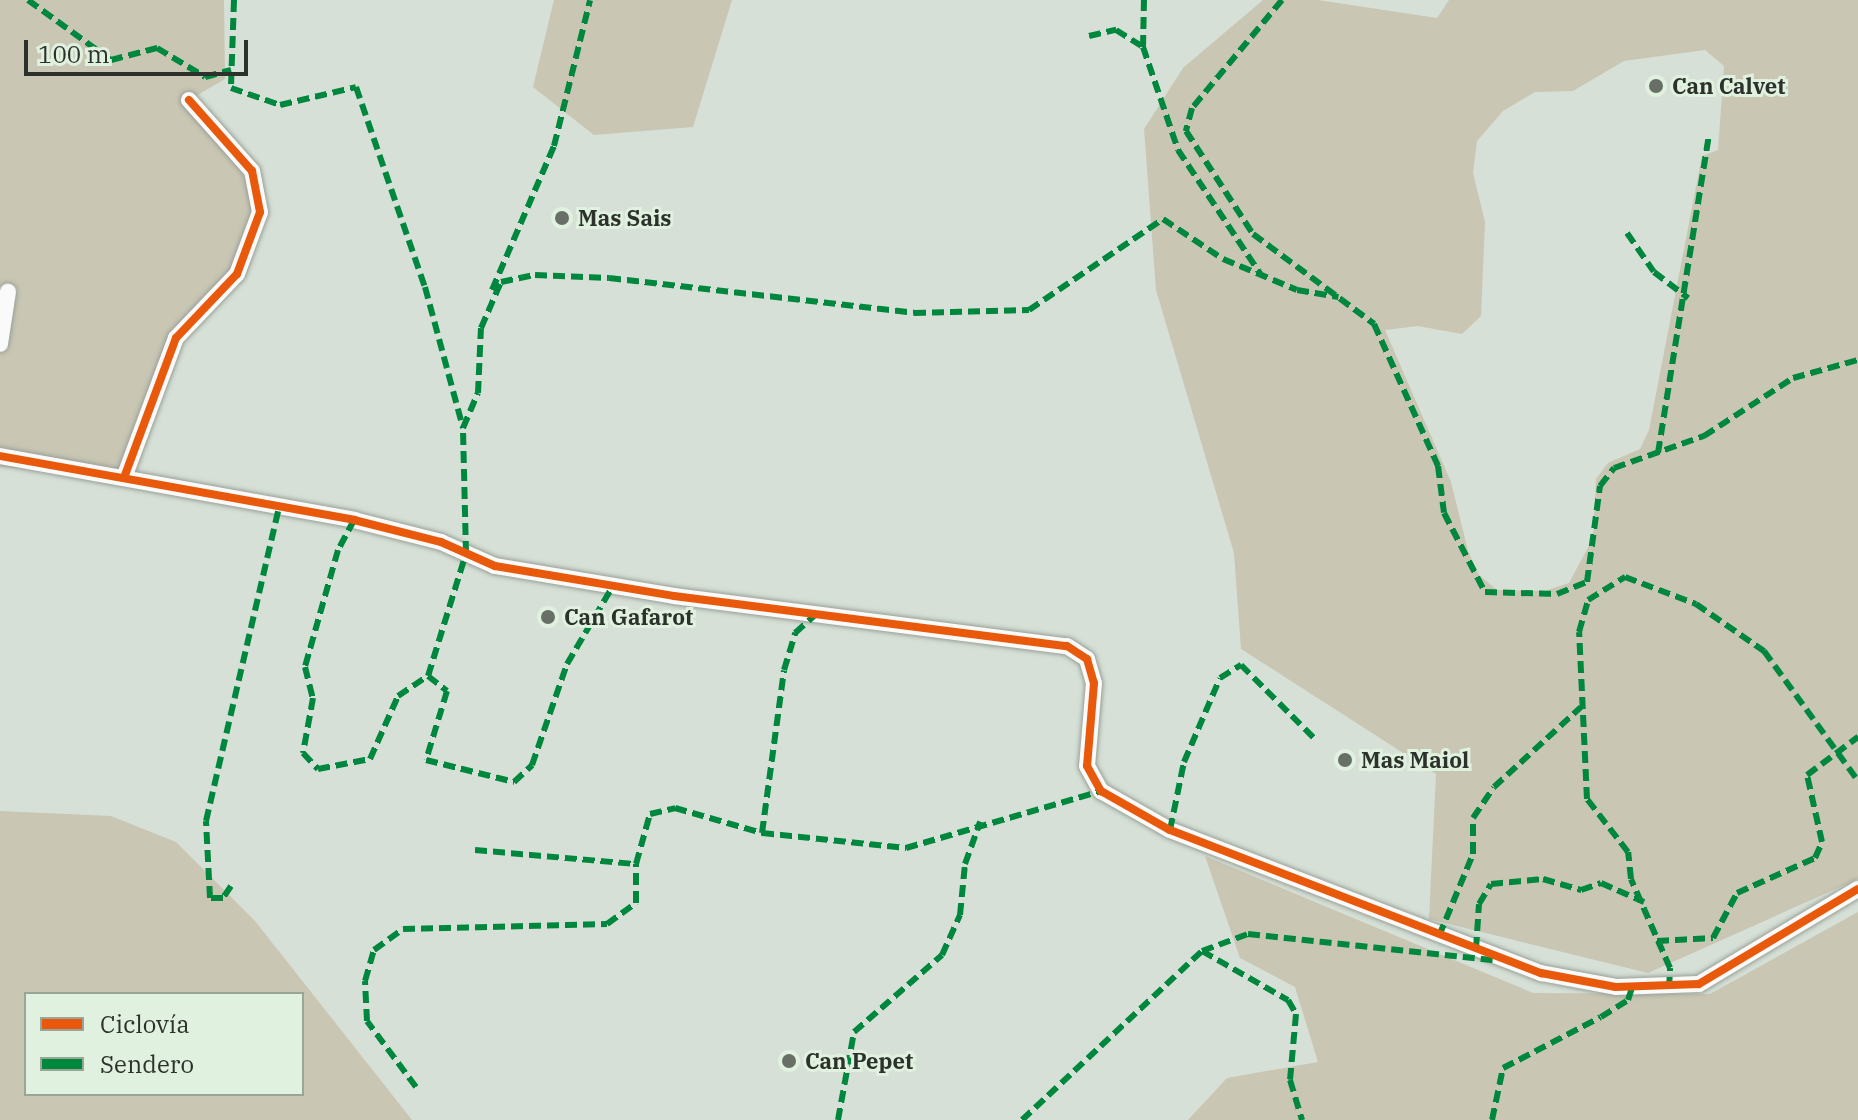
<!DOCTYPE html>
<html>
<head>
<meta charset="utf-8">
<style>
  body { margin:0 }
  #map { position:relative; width:1858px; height:1120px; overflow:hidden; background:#d6e0d6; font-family:"IBM Plex Serif",serif }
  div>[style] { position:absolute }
  .green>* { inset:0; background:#c9c6b3 }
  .roads { filter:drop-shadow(0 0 2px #99a098) drop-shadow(0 0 2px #99a098) }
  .minor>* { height:16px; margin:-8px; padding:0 8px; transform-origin:8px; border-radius:8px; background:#f9faf9 }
  .quiet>* { height:6px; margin-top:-3px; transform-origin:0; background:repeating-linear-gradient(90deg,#00873e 0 12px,transparent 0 18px) }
  .cycleway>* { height:8px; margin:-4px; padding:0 4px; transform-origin:4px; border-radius:4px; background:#e8590c }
  .dots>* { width:22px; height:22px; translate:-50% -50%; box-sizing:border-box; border:4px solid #e0f1df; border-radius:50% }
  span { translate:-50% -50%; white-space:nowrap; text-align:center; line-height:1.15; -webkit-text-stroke:6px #e0f1df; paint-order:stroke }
  .poi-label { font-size:22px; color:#2c322b; font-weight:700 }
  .left { translate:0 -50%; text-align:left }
  .legend { position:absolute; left:24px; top:992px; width:280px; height:104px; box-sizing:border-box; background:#e0f1df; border:2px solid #98a597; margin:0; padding:10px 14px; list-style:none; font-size:24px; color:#2c322b }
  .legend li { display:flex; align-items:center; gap:16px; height:40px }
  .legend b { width:40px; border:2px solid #98a597 }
  .scale { position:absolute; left:24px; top:40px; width:224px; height:36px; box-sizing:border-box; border:4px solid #2c322b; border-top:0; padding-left:10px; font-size:24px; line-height:28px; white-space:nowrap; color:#2c322b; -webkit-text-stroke:6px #e0f1df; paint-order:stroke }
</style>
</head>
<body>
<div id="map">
  <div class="green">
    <div style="clip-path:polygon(0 0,224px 0,225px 79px,189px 100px,252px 171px,260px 212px,237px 274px,176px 338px,125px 475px,0 467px)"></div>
    <div style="clip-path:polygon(554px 0,732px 0,693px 127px,594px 135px,533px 87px)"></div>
    <div style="clip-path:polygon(evenodd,1263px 0,1318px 0,1437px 18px,1449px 0,1858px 0,1858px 879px,1648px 973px,1429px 919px,1436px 774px,1241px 649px,1234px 553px,1156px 290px,1144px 129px,1183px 68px,1263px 0,1705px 50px,1724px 66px,1718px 150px,1702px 156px,1649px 430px,1640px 449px,1608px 463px,1596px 479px,1593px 538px,1569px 583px,1545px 591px,1497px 590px,1479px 575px,1468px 551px,1451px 482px,1385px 330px,1418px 326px,1462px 334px,1481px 316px,1485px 222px,1473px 173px,1477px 141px,1503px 111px,1535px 92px,1573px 91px,1624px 61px,1705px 50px)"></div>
    <div style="clip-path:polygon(evenodd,0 811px,111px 816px,176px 842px,255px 921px,412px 1120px,0 1120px,0 811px,26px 994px,302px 994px,302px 1094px,26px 1094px,26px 994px)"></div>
    <div style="clip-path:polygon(1205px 856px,1533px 993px,1710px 994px,1858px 912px,1858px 1120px,1188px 1120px,1227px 1078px,1318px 1062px,1295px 987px,1240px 958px)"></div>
  </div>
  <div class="roads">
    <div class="minor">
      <div style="left:0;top:344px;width:53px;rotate:-81.3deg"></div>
      <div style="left:0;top:456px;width:360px;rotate:10.2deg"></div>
      <div style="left:354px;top:520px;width:90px;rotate:14.2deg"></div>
      <div style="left:441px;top:542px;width:59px;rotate:24deg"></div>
      <div style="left:495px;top:566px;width:181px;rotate:9.5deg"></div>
      <div style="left:674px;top:596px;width:396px;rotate:7.3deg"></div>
      <div style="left:1067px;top:646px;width:24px;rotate:33deg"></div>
      <div style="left:1087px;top:659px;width:25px;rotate:74deg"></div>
      <div style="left:1094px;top:683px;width:83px;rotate:94.8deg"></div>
      <div style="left:1087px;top:766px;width:29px;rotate:61deg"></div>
      <div style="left:1101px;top:791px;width:79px;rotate:29.5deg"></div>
      <div style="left:1170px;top:830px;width:398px;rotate:21.1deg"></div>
      <div style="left:1541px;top:973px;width:76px;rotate:10.6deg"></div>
      <div style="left:1616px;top:987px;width:83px;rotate:-2.1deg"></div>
      <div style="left:1699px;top:984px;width:185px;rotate:-30.9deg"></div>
      <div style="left:125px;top:475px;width:146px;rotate:-69.6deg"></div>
      <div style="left:176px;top:338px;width:88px;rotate:-46.4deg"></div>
      <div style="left:237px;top:274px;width:66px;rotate:-69.6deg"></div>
      <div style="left:260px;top:212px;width:42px;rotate:-101deg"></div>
      <div style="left:252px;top:171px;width:95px;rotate:-131.6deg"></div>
    </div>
  </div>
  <div class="quiet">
    <div style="left:28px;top:0;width:102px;rotate:35.9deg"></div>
    <div style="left:111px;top:60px;width:48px;rotate:-14.6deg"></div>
    <div style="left:157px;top:48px;width:56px;rotate:31.1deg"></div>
    <div style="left:205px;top:77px;width:27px;rotate:-15deg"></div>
    <div style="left:234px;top:0;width:88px;rotate:92deg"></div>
    <div style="left:231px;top:88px;width:52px;rotate:19.1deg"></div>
    <div style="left:280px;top:105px;width:78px;rotate:-13.3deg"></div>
    <div style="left:356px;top:87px;width:212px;rotate:71deg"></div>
    <div style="left:425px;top:287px;width:146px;rotate:74.9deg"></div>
    <div style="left:1282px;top:0;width:141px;rotate:129.8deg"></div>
    <div style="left:1192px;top:108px;width:24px;rotate:105deg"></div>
    <div style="left:1186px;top:131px;width:123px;rotate:57deg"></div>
    <div style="left:1253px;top:234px;width:151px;rotate:36.6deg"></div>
    <div style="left:1374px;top:324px;width:156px;rotate:65.7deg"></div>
    <div style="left:1438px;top:466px;width:47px;rotate:82.7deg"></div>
    <div style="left:1444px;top:513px;width:89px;rotate:62.6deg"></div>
    <div style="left:1485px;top:592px;width:72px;rotate:1.6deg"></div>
    <div style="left:1557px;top:594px;width:32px;rotate:-22deg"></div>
    <div style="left:1587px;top:582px;width:97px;rotate:-82.3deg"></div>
    <div style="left:1600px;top:486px;width:23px;rotate:-52deg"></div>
    <div style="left:1614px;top:468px;width:96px;rotate:-19.6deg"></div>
    <div style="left:1704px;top:436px;width:106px;rotate:-33.1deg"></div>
    <div style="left:1793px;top:378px;width:67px;rotate:-15.5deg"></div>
    <div style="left:1089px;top:36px;width:28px;rotate:-13deg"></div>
    <div style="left:1116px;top:30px;width:32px;rotate:32deg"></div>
    <div style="left:1143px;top:47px;width:109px;rotate:71.2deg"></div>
    <div style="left:1178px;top:150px;width:150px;rotate:56.4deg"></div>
    <div style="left:1143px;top:47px;width:47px;rotate:-88.8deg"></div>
    <div style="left:1627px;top:233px;width:47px;rotate:55.3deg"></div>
    <div style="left:1654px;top:272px;width:43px;rotate:37.4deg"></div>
    <div style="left:492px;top:290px;width:157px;rotate:-66.7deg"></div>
    <div style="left:554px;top:146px;width:150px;rotate:-76.1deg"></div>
    <div style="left:1658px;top:453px;width:322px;rotate:-80.9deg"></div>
    <div style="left:354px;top:520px;width:34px;rotate:118deg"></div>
    <div style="left:338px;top:550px;width:122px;rotate:105.8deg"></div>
    <div style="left:305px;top:667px;width:32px;rotate:76deg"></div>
    <div style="left:313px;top:698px;width:56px;rotate:100.3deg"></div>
    <div style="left:303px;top:753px;width:22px;rotate:47deg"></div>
    <div style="left:318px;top:769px;width:53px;rotate:-10.9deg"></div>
    <div style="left:370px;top:759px;width:69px;rotate:-66deg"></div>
    <div style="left:398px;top:696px;width:36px;rotate:-34deg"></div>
    <div style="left:428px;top:676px;width:129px;rotate:-72.8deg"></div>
    <div style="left:466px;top:553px;width:125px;rotate:-91.4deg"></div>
    <div style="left:463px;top:428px;width:38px;rotate:-67deg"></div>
    <div style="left:478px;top:393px;width:65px;rotate:-87.4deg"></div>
    <div style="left:481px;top:328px;width:50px;rotate:-66.5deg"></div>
    <div style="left:501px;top:282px;width:35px;rotate:-12deg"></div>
    <div style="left:535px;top:275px;width:74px;rotate:2.3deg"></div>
    <div style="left:609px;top:278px;width:307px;rotate:6.5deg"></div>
    <div style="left:914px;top:313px;width:115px;rotate:-1.5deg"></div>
    <div style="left:1029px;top:310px;width:162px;rotate:-34.2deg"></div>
    <div style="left:1163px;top:219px;width:72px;rotate:33.7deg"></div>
    <div style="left:1223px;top:259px;width:80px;rotate:22.7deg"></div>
    <div style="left:1297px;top:290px;width:42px;rotate:9.7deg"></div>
    <div style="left:428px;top:676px;width:24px;rotate:38deg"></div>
    <div style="left:447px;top:691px;width:72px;rotate:106.9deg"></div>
    <div style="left:426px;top:760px;width:91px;rotate:14deg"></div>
    <div style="left:514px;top:782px;width:25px;rotate:-43deg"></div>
    <div style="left:532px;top:765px;width:107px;rotate:-70.9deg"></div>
    <div style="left:567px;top:664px;width:91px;rotate:-59.5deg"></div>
    <div style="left:1170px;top:830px;width:69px;rotate:-78.4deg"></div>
    <div style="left:1184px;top:762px;width:91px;rotate:-66.8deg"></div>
    <div style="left:1220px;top:678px;width:25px;rotate:-32deg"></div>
    <div style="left:1241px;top:665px;width:103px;rotate:45deg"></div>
    <div style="left:762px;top:833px;width:145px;rotate:5.9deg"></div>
    <div style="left:906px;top:848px;width:203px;rotate:-16.3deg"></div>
    <div style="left:475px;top:850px;width:162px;rotate:5deg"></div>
    <div style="left:231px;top:886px;width:14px;rotate:124deg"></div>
    <div style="left:223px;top:898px;width:13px;rotate:180deg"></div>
    <div style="left:210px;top:898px;width:77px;rotate:-93deg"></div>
    <div style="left:206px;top:821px;width:326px;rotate:-76.9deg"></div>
    <div style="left:1439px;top:936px;width:89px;rotate:-67.5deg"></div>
    <div style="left:1473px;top:854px;width:36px;rotate:-90deg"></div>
    <div style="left:1473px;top:818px;width:37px;rotate:-56deg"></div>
    <div style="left:1494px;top:787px;width:118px;rotate:-42.6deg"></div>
    <div style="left:1657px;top:941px;width:56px;rotate:-3.1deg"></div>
    <div style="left:1713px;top:938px;width:51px;rotate:-61.9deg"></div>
    <div style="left:1737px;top:893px;width:85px;rotate:-24.2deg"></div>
    <div style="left:1815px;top:858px;width:17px;rotate:-66deg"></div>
    <div style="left:1822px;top:842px;width:69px;rotate:-102.6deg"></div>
    <div style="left:1807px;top:775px;width:64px;rotate:-36.7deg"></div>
    <div style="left:1476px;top:949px;width:45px;rotate:-86.2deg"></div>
    <div style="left:1479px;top:904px;width:23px;rotate:-59deg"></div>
    <div style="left:1491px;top:884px;width:52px;rotate:-5.5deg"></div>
    <div style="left:1543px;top:879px;width:40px;rotate:16deg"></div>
    <div style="left:1581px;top:890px;width:21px;rotate:-19deg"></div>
    <div style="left:1601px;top:883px;width:47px;rotate:23.8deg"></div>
    <div style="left:1202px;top:951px;width:99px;rotate:29.7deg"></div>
    <div style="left:1288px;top:1000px;width:16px;rotate:60deg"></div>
    <div style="left:1296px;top:1014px;width:66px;rotate:95.2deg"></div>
    <div style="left:1290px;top:1080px;width:42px;rotate:73.3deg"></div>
    <div style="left:1669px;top:989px;width:21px;rotate:-87deg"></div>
    <div style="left:1670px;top:968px;width:97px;rotate:-113.7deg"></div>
    <div style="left:1631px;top:879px;width:27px;rotate:-96deg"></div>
    <div style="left:1628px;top:852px;width:67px;rotate:-127.7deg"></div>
    <div style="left:1587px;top:799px;width:167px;rotate:-92.7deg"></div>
    <div style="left:1579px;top:632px;width:33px;rotate:-74deg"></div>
    <div style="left:1588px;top:600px;width:44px;rotate:-31.9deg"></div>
    <div style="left:1625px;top:577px;width:76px;rotate:20.8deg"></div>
    <div style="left:1696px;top:604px;width:83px;rotate:34.7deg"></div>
    <div style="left:1764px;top:651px;width:160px;rotate:54.1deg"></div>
    <div style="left:416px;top:1087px;width:82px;rotate:-126.6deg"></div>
    <div style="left:367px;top:1021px;width:40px;rotate:-92.9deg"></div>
    <div style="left:365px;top:981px;width:32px;rotate:-74deg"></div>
    <div style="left:374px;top:950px;width:36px;rotate:-36deg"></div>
    <div style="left:403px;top:929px;width:204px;rotate:-1.4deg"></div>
    <div style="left:607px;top:924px;width:36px;rotate:-36deg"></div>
    <div style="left:636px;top:903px;width:39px;rotate:-90deg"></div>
    <div style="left:636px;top:864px;width:52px;rotate:-74.4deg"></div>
    <div style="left:650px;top:814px;width:26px;rotate:-13deg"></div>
    <div style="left:675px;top:808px;width:91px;rotate:16deg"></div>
    <div style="left:762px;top:833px;width:164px;rotate:-82.3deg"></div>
    <div style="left:784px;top:670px;width:39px;rotate:-73deg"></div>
    <div style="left:795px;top:633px;width:27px;rotate:-42deg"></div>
    <div style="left:838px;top:1120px;width:89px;rotate:-79.7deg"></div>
    <div style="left:854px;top:1032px;width:117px;rotate:-41.2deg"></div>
    <div style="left:942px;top:955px;width:44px;rotate:-65.8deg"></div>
    <div style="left:960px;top:915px;width:51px;rotate:-84.4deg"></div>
    <div style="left:965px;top:864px;width:45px;rotate:-70.3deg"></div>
    <div style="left:1022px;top:1120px;width:247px;rotate:-43.2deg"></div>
    <div style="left:1202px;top:951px;width:49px;rotate:-20.3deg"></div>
    <div style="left:1248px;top:934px;width:252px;rotate:6.1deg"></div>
    <div style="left:1492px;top:1120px;width:53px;rotate:-78.1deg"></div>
    <div style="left:1503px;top:1068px;width:110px;rotate:-27.5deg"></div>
    <div style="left:1601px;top:1017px;width:32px;rotate:-32deg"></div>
    <div style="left:1628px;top:1000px;width:13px;rotate:-72deg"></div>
  </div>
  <div class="cycleway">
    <div style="left:0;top:456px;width:360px;rotate:10.2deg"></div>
    <div style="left:354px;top:520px;width:90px;rotate:14.2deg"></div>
    <div style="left:441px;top:542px;width:59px;rotate:24deg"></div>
    <div style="left:495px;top:566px;width:181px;rotate:9.5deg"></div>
    <div style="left:674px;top:596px;width:396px;rotate:7.3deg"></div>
    <div style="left:1067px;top:646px;width:24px;rotate:33deg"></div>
    <div style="left:1087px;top:659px;width:25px;rotate:74deg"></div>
    <div style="left:1094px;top:683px;width:83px;rotate:94.8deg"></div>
    <div style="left:1087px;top:766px;width:29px;rotate:61deg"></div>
    <div style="left:1101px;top:791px;width:79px;rotate:29.5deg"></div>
    <div style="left:1170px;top:830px;width:398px;rotate:21.1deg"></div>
    <div style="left:1541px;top:973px;width:76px;rotate:10.6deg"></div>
    <div style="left:1616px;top:987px;width:83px;rotate:-2.1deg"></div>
    <div style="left:1699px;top:984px;width:185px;rotate:-30.9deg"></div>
    <div style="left:125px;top:475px;width:146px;rotate:-69.6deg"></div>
    <div style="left:176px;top:338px;width:88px;rotate:-46.4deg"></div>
    <div style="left:237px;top:274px;width:66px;rotate:-69.6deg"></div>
    <div style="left:260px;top:212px;width:42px;rotate:-101deg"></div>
    <div style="left:252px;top:171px;width:95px;rotate:-131.6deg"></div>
  </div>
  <div class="dots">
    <div style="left:1656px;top:86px;background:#686f67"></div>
    <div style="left:562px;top:218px;background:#686f67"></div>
    <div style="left:548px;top:617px;background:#686f67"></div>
    <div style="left:1345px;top:760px;background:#686f67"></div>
    <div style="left:789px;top:1061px;background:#686f67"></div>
  </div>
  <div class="poi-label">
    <span class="left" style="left:1672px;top:86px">Can Calvet</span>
    <span class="left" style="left:578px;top:218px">Mas Sais</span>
    <span class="left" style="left:564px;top:617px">Can Gafarot</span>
    <span class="left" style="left:1361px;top:760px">Mas Maiol</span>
    <span class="left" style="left:805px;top:1061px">Can Pepet</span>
  </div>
  <ul class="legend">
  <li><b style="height:10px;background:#e8590c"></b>Ciclovía</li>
  <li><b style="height:10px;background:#00873e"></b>Sendero</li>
  </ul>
  <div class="scale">100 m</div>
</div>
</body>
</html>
